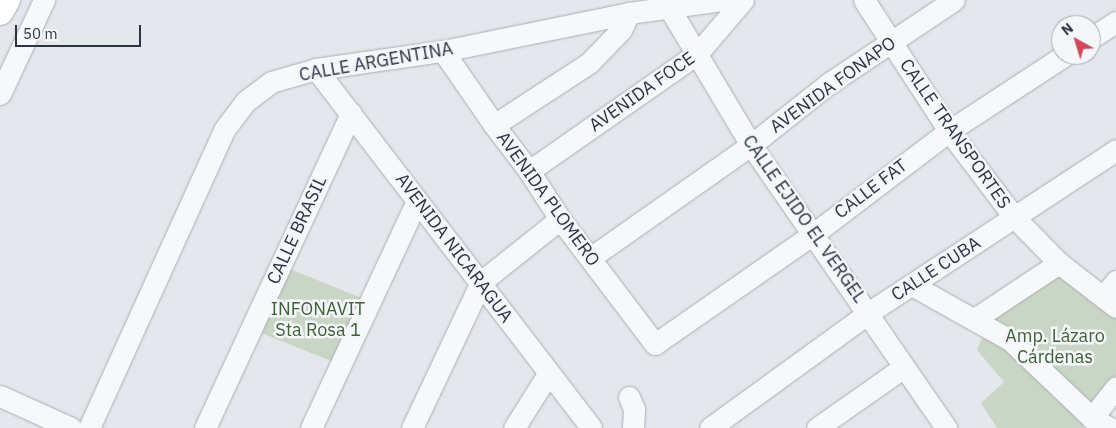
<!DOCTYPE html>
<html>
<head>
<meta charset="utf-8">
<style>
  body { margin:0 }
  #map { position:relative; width:1116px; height:428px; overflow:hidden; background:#e4e7ec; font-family:"IBM Plex Sans",sans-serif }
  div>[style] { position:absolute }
  .green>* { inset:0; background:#c9d6c5; transform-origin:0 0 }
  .roads { filter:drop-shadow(0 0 1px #a9aeb7) drop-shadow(0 0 1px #a9aeb7) }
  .minor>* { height:21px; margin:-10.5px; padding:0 10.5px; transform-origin:10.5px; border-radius:10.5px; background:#f7f8fa }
  .major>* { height:26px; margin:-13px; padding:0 13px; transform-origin:13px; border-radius:13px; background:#fff }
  span { translate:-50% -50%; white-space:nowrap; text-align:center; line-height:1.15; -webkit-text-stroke:5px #f4f6f9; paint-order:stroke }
  .street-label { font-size:18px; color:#2b3445 }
  .park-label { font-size:18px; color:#3f6138 }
  .north { position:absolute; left:1051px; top:15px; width:50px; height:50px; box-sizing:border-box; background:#f4f6f9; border:1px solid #a4a8b1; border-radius:50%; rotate:321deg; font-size:14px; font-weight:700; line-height:20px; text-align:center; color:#2b3445 }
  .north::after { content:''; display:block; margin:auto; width:18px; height:22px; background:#d1495b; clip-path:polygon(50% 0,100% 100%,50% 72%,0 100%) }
  .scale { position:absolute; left:15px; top:25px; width:126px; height:22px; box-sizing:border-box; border:2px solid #2b3445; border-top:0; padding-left:6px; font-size:15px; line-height:18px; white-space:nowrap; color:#2b3445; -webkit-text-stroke:4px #f4f6f9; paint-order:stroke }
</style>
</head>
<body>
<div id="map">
  <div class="green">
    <div style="left:280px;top:265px;width:96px;height:70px;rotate:22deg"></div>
    <div style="clip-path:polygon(1060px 270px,1116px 314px,1116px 379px,1085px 420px,1083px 428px,997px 428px,981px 403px,1004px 382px,977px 350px,991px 316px)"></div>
  </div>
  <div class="roads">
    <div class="minor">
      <div style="left:864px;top:0;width:156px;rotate:57deg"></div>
      <div style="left:949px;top:131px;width:108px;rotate:52.9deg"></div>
      <div style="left:1014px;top:217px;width:64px;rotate:45.6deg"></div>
      <div style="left:1059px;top:263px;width:72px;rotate:37.7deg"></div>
      <div style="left:668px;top:6px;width:162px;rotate:59.2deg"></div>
      <div style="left:751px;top:145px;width:344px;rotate:55.4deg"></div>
      <div style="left:1091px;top:38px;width:30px;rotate:-33deg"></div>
      <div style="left:443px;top:51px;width:90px;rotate:55.4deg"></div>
      <div style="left:494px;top:125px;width:58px;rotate:52.7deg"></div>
      <div style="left:529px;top:171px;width:57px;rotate:57.1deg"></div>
      <div style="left:560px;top:219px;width:157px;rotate:52.8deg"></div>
      <div style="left:655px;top:344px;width:191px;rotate:-34.8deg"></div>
      <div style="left:812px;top:235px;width:172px;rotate:-37.2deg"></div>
      <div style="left:949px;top:131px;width:139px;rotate:-33.2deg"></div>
      <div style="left:316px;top:69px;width:452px;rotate:52.5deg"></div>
      <div style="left:0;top:94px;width:104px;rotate:-64.9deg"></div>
      <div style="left:494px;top:125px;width:113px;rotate:-33.1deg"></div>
      <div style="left:589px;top:63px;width:46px;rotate:-45.9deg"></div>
      <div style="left:621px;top:30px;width:19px;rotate:-65deg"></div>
      <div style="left:529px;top:171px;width:205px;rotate:-34.9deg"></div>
      <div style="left:697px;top:54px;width:71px;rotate:-49.6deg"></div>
      <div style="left:590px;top:258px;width:197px;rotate:-35.1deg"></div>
      <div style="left:751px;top:145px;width:98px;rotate:-38.4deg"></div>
      <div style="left:828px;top:84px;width:151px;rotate:-33.7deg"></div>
      <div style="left:912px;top:285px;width:112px;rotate:29.3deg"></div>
      <div style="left:1010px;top:340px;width:113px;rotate:43.6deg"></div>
      <div style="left:1092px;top:418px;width:21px;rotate:29deg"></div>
      <div style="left:1103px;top:297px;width:21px;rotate:-51deg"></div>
      <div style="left:976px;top:318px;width:100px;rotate:-33.5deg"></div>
      <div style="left:0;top:396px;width:78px;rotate:24.3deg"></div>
      <div style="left:629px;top:397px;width:13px;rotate:67deg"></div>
      <div style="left:634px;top:409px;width:19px;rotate:93deg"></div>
      <div style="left:1092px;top:418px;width:39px;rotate:-52deg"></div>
      <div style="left:89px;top:428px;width:327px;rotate:-65.6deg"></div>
      <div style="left:224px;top:130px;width:36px;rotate:-53deg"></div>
      <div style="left:246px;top:101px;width:31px;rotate:-37deg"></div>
      <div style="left:271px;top:82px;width:47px;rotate:-16.1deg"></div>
      <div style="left:316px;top:69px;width:128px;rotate:-8.1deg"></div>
      <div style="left:443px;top:51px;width:190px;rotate:-11.5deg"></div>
      <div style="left:629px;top:13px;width:93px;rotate:-8deg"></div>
      <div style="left:205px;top:428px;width:347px;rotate:-65.1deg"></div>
      <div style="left:311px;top:428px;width:251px;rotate:-65deg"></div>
      <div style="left:412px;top:428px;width:161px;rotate:-64.7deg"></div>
      <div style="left:481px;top:282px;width:101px;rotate:-38.6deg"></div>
      <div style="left:514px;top:428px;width:64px;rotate:-57.8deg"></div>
      <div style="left:710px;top:428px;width:195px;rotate:-36deg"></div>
      <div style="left:868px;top:313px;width:297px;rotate:-33.3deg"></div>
      <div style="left:817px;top:428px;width:106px;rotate:-35deg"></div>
    </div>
    <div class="major">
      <div style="left:0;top:12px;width:14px;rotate:-60deg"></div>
    </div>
  </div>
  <div class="street-label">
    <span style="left:376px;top:62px;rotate:-10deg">CALLE ARGENTINA</span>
    <span style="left:833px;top:85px;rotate:-36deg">AVENIDA FONAPO</span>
    <span style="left:642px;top:92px;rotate:-35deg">AVENIDA FOCE</span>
    <span style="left:955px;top:134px;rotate:55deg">CALLE TRANSPORTES</span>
    <span style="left:871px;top:189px;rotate:-37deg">CALLE FAT</span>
    <span style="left:548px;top:199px;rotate:54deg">AVENIDA PLOMERO</span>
    <span style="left:804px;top:219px;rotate:55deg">CALLE EJIDO EL VERGEL</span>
    <span style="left:297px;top:230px;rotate:-65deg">CALLE BRASIL</span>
    <span style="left:454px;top:248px;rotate:53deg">AVENIDA NICARAGUA</span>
    <span style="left:936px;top:269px;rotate:-33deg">CALLE CUBA</span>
  </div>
  <div class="park-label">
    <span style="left:318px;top:320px">INFONAVIT<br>Sta Rosa 1</span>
    <span style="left:1055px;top:347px">Amp. Lázaro<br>Cárdenas</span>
  </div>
  <div class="north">N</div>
  <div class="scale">50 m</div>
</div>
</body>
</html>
